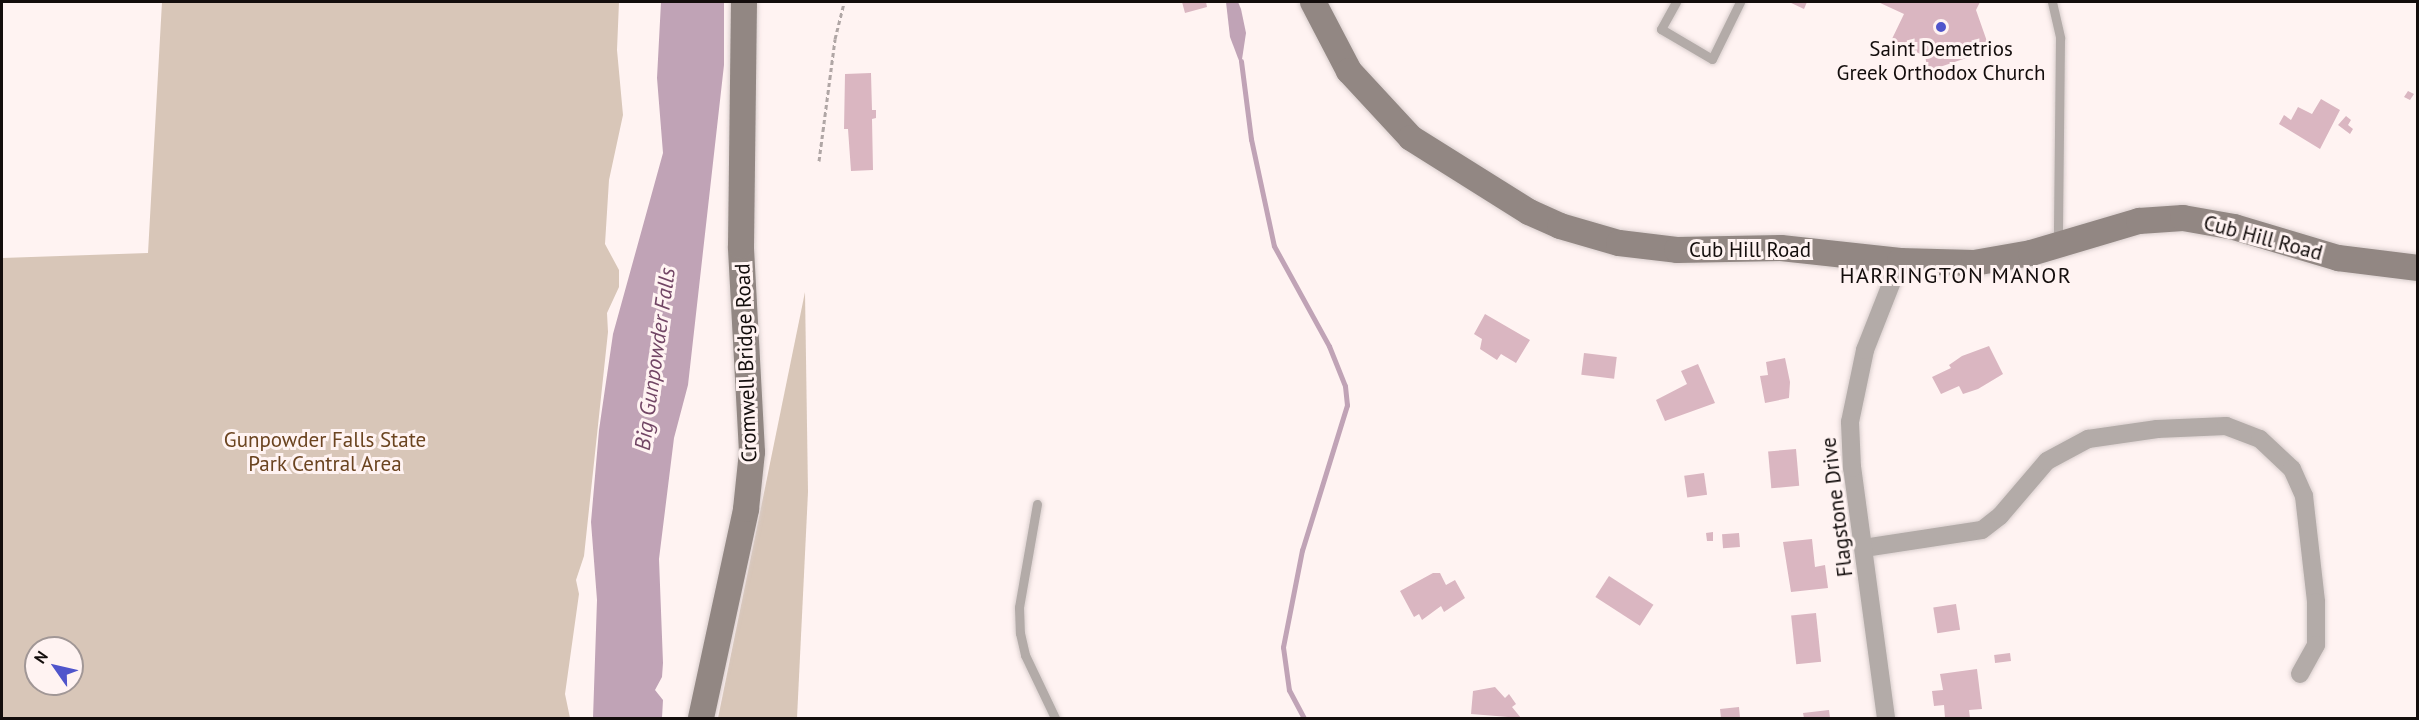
<!DOCTYPE html>
<html>
<head>
<meta charset="utf-8">
<style>
  body { margin:0 }
  #map { position:relative; width:2419px; height:720px; overflow:hidden; background:#fff3f2; font-family:"PT Sans",sans-serif }
  div>[style] { position:absolute }
  .green>* { inset:0; background:#d8c6b8 }
  .water>* { inset:0; background:#c0a3b6 }
  .stream>* { height:5px; margin:-2.5px; padding:0 2.5px; transform-origin:2.5px; border-radius:2.5px; background:#c0a3b6 }
  .building>* { inset:0; background:#dab6c1; transform-origin:0 0 }
  .path>* { height:3px; margin-top:-1.5px; transform-origin:0; background:repeating-linear-gradient(90deg,#b0a6a5 0 4.5px,transparent 0 7.5px) }
  .roads { filter:drop-shadow(0 0 2px #d9cecd) drop-shadow(0 0 2px #d9cecd) }
  .lane>* { height:9px; margin:-4.5px; padding:0 4.5px; transform-origin:4.5px; border-radius:4.5px; background:#b3aba8 }
  .street>* { height:18px; margin:-9px; padding:0 9px; transform-origin:9px; border-radius:9px; background:#b3aba8 }
  .secondary>* { height:26px; margin:-13px; padding:0 13px; transform-origin:13px; border-radius:13px; background:#928783 }
  .dots>* { width:16px; height:16px; translate:-50% -50%; box-sizing:border-box; border:3px solid #fff3f2; border-radius:50% }
  span { translate:-50% -50%; white-space:nowrap; text-align:center; line-height:1.15; -webkit-text-stroke:6px #fff3f2; paint-order:stroke }
  .poi-label { font-size:21px; color:#130d0c }
  .street-label { font-size:21px; color:#130d0c }
  .park-label { font-size:21px; color:#6b4420 }
  .neighbourhood-label { font-size:22px; color:#130d0c; letter-spacing:1.5px }
  .water-label { font-size:22px; color:#724665; font-style:italic }
  .frame { position:absolute; inset:0; border:3px solid #130d0c; pointer-events:none }
  .north { position:absolute; left:24px; top:636px; width:60px; height:60px; box-sizing:border-box; background:#fff3f2; border:2px solid #a19796; border-radius:50%; rotate:304deg; font-size:16px; font-weight:700; line-height:24px; text-align:center; color:#130d0c }
  .north::after { content:''; display:block; margin:auto; width:21px; height:27px; background:#5055cb; clip-path:polygon(50% 0,100% 100%,50% 72%,0 100%) }
</style>
</head>
<body>
<div id="map">
  <div class="green">
    <div style="clip-path:polygon(evenodd,162px 2px,619px 2px,617px 50px,623px 115px,609px 180px,605px 244px,619px 270px,619px 287px,607px 313px,608px 332px,584px 556px,576px 580px,579px 594px,565px 694px,570px 718px,2px 718px,2px 258px,148px 253px,162px 2px,36px 648px,72px 648px,72px 684px,36px 684px,36px 648px)"></div>
    <div style="clip-path:polygon(805px 292px,808px 492px,797px 718px,718px 718px)"></div>
  </div>
  <div class="water">
    <div style="clip-path:polygon(661px 2px,724px 2px,724px 65px,688px 385px,674px 438px,659px 559px,663px 663px,662px 677px,655px 690px,663px 700px,662px 718px,593px 718px,597px 600px,591px 522px,599px 430px,613px 334px,663px 153px,657px 78px)"></div>
    <div style="clip-path:polygon(1226px 2px,1238px 2px,1241px 9px,1246px 33px,1241px 66px,1230px 37px)"></div>
  </div>
  <div class="stream">
    <div style="left:1241px;top:61px;width:79px;rotate:82.7deg"></div>
    <div style="left:1251px;top:139px;width:109px;rotate:77.9deg"></div>
    <div style="left:1274px;top:246px;width:114px;rotate:61.2deg"></div>
    <div style="left:1329px;top:346px;width:43px;rotate:68.2deg"></div>
    <div style="left:1345px;top:386px;width:19px;rotate:84deg"></div>
    <div style="left:1347px;top:405px;width:152px;rotate:107.2deg"></div>
    <div style="left:1302px;top:550px;width:99px;rotate:101.1deg"></div>
    <div style="left:1283px;top:647px;width:43px;rotate:82.1deg"></div>
    <div style="left:1289px;top:690px;width:32px;rotate:62deg"></div>
  </div>
  <div class="building">
    <div style="clip-path:polygon(1182px 2px,1206px 2px,1207px 7px,1185px 13px)"></div>
    <div style="clip-path:polygon(1789px 2px,1807px 2px,1804px 9px)"></div>
    <div style="clip-path:polygon(1878px 2px,1980px 2px,1976px 10px,1990px 50px,1928px 71px,1925px 56px,1891px 41px,1904px 14px)"></div>
    <div style="clip-path:polygon(871px 73px,872px 110px,876px 110px,876px 118px,872px 119px,873px 170px,851px 171px,848px 129px,844px 129px,845px 74px)"></div>
    <div style="clip-path:polygon(2408px 91px,2414px 94px,2410px 100px,2404px 97px)"></div>
    <div style="clip-path:polygon(2321px 99px,2340px 110px,2320px 149px,2279px 124px,2284px 115px,2291px 120px,2298px 107px,2312px 114px)"></div>
    <div style="clip-path:polygon(2346px 116px,2351px 120px,2348px 125px,2353px 129px,2350px 134px,2338px 125px)"></div>
    <div style="clip-path:polygon(1485px 314px,1530px 340px,1516px 363px,1501px 354px,1497px 360px,1480px 349px,1482px 339px,1474px 334px)"></div>
    <div style="clip-path:polygon(1989px 346px,2003px 374px,1978px 389px,1963px 394px,1959px 386px,1941px 394px,1932px 377px,1951px 368px,1949px 365px,1962px 356px)"></div>
    <div style="left:1584px;top:353px;width:33px;height:22px;rotate:7deg"></div>
    <div style="clip-path:polygon(1785px 358px,1790px 382px,1789px 398px,1765px 403px,1760px 376px,1768px 375px,1766px 362px)"></div>
    <div style="clip-path:polygon(1698px 364px,1715px 403px,1665px 421px,1656px 400px,1687px 384px,1681px 371px)"></div>
    <div style="left:1796px;top:449px;width:37px;height:28px;rotate:85deg"></div>
    <div style="left:1704px;top:473px;width:22px;height:20px;rotate:82deg"></div>
    <div style="clip-path:polygon(1713px 532px,1713px 541px,1707px 541px,1706px 533px)"></div>
    <div style="left:1739px;top:533px;width:14px;height:17px;rotate:86deg"></div>
    <div style="clip-path:polygon(1812px 539px,1815px 567px,1825px 565px,1828px 588px,1791px 592px,1783px 542px)"></div>
    <div style="clip-path:polygon(1433px 573px,1440px 573px,1446px 585px,1455px 580px,1465px 598px,1444px 612px,1441px 606px,1422px 620px,1419px 614px,1414px 617px,1400px 591px)"></div>
    <div style="left:1609px;top:576px;width:53px;height:25px;rotate:33deg"></div>
    <div style="left:1956px;top:604px;width:26px;height:23px;rotate:81deg"></div>
    <div style="left:1816px;top:613px;width:49px;height:25px;rotate:84deg"></div>
    <div style="left:2010px;top:653px;width:8px;height:16px;rotate:83deg"></div>
    <div style="clip-path:polygon(1977px 669px,1982px 709px,1969px 710px,1970px 718px,1945px 718px,1944px 705px,1934px 706px,1932px 691px,1943px 690px,1940px 674px)"></div>
    <div style="clip-path:polygon(1495px 687px,1505px 698px,1509px 694px,1516px 704px,1512px 707px,1521px 718px,1471px 714px,1473px 691px)"></div>
    <div style="clip-path:polygon(1739px 707px,1740px 718px,1721px 718px,1720px 709px)"></div>
    <div style="clip-path:polygon(1829px 710px,1830px 718px,1804px 718px,1803px 713px)"></div>
  </div>
  <div class="path">
    <div style="left:819px;top:161px;width:123px;rotate:-82.5deg"></div>
    <div style="left:835px;top:39px;width:38px;rotate:-76deg"></div>
  </div>
  <div class="roads">
    <div class="lane">
      <div style="left:1676px;top:2px;width:31px;rotate:119deg"></div>
      <div style="left:1661px;top:29px;width:59px;rotate:30.5deg"></div>
      <div style="left:1712px;top:59px;width:64px;rotate:-63.8deg"></div>
      <div style="left:2052px;top:2px;width:37px;rotate:77deg"></div>
      <div style="left:2060px;top:38px;width:206px;rotate:90.6deg"></div>
      <div style="left:1037px;top:504px;width:105px;rotate:99.9deg"></div>
      <div style="left:1019px;top:607px;width:26px;rotate:88deg"></div>
      <div style="left:1020px;top:633px;width:23px;rotate:77deg"></div>
      <div style="left:1025px;top:655px;width:70px;rotate:64.5deg"></div>
    </div>
    <div class="street">
      <div style="left:1864px;top:548px;width:119px;rotate:-8.7deg"></div>
      <div style="left:1982px;top:530px;width:23px;rotate:-38deg"></div>
      <div style="left:2000px;top:516px;width:72px;rotate:-49.5deg"></div>
      <div style="left:2047px;top:461px;width:47px;rotate:-28.2deg"></div>
      <div style="left:2088px;top:439px;width:70px;rotate:-8.2deg"></div>
      <div style="left:2157px;top:429px;width:69px;rotate:-2.5deg"></div>
      <div style="left:2226px;top:426px;width:36px;rotate:21deg"></div>
      <div style="left:2260px;top:439px;width:44px;rotate:43.2deg"></div>
      <div style="left:2292px;top:469px;width:30px;rotate:66deg"></div>
      <div style="left:2304px;top:496px;width:107px;rotate:83.5deg"></div>
      <div style="left:2316px;top:602px;width:43px;rotate:90deg"></div>
      <div style="left:2316px;top:645px;width:33px;rotate:119deg"></div>
      <div style="left:1886px;top:718px;width:252px;rotate:-97.7deg"></div>
      <div style="left:1852px;top:468px;width:46px;rotate:-92.5deg"></div>
      <div style="left:1850px;top:422px;width:74px;rotate:-78.2deg"></div>
      <div style="left:1865px;top:350px;width:96px;rotate:-68.5deg"></div>
    </div>
    <div class="secondary">
      <div style="left:1313px;top:2px;width:78px;rotate:62.4deg"></div>
      <div style="left:1349px;top:71px;width:91px;rotate:47.2deg"></div>
      <div style="left:1411px;top:138px;width:139px;rotate:32.1deg"></div>
      <div style="left:1529px;top:212px;width:34px;rotate:24deg"></div>
      <div style="left:1560px;top:226px;width:61px;rotate:16.1deg"></div>
      <div style="left:1619px;top:243px;width:58px;rotate:6.9deg"></div>
      <div style="left:1677px;top:250px;width:104px;rotate:-1.1deg"></div>
      <div style="left:1781px;top:248px;width:120px;rotate:6.2deg"></div>
      <div style="left:1900px;top:261px;width:74px;rotate:1.5deg"></div>
      <div style="left:1974px;top:263px;width:58px;rotate:-10deg"></div>
      <div style="left:2031px;top:253px;width:113px;rotate:-16.5deg"></div>
      <div style="left:2139px;top:221px;width:44px;rotate:-3.9deg"></div>
      <div style="left:2183px;top:218px;width:52px;rotate:10deg"></div>
      <div style="left:2234px;top:227px;width:109px;rotate:16.6deg"></div>
      <div style="left:2338px;top:258px;width:81px;rotate:7.1deg"></div>
      <div style="left:701px;top:718px;width:214px;rotate:-77.8deg"></div>
      <div style="left:746px;top:509px;width:57px;rotate:-84deg"></div>
      <div style="left:752px;top:452px;width:206px;rotate:-93.1deg"></div>
      <div style="left:741px;top:246px;width:244px;rotate:-89.3deg"></div>
    </div>
  </div>
  <div class="dots">
    <div style="left:1941px;top:27px;background:#5055cb"></div>
  </div>
  <div class="poi-label">
    <span style="left:1941px;top:61px">Saint Demetrios<br>Greek Orthodox Church</span>
  </div>
  <div class="street-label">
    <span style="left:2263px;top:238px;rotate:15deg">Cub Hill Road</span>
    <span style="left:1750px;top:250px">Cub Hill Road</span>
    <span style="left:746px;top:363px;rotate:-92deg">Cromwell Bridge Road</span>
    <span style="left:1837px;top:507px;rotate:-97deg">Flagstone Drive</span>
  </div>
  <div class="park-label">
    <span style="left:325px;top:452px">Gunpowder Falls State<br>Park Central Area</span>
  </div>
  <div class="neighbourhood-label">
    <span style="left:1956px;top:276px">HARRINGTON MANOR</span>
  </div>
  <div class="water-label">
    <span style="left:655px;top:359px;rotate:-82deg">Big Gunpowder Falls</span>
  </div>
  <div class="frame"></div>
  <div class="north">N</div>
</div>
</body>
</html>
